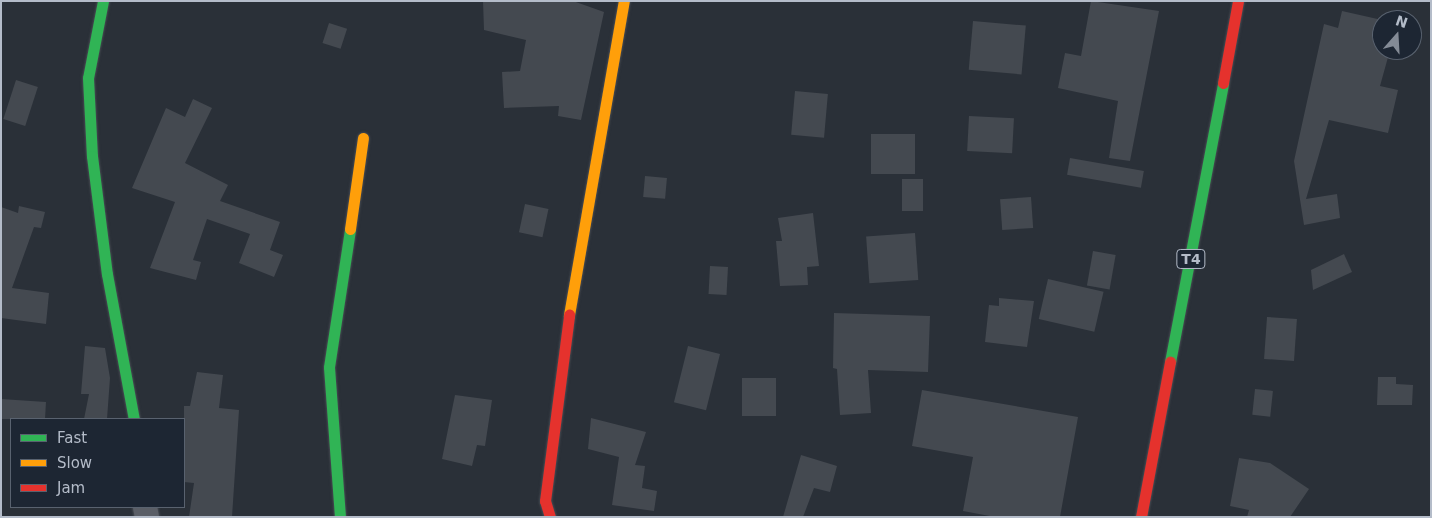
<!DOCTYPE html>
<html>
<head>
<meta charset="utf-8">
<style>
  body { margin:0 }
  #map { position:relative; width:1432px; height:518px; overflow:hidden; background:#2a3038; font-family:"DejaVu Sans",sans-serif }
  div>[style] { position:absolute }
  .building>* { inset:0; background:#444950; transform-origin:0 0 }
  .roads { filter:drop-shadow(0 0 1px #484c53) drop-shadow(0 0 1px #484c53) }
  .street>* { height:24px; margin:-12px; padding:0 12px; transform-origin:12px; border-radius:12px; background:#5a5e66 }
  .fast>* { height:11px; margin:-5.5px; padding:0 5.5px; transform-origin:5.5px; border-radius:5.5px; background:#30b455 }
  .slow>* { height:11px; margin:-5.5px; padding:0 5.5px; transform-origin:5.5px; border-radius:5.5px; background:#ff9f0a }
  .jam>* { height:11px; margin:-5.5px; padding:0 5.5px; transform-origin:5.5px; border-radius:5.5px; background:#e5322d }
  span { translate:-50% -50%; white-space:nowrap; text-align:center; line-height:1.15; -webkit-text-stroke:4px #1d2633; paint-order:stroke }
  .shield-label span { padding:1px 4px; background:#1d2633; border:1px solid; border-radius:4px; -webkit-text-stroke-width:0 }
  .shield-label { font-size:14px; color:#b4bcc9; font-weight:700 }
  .frame { position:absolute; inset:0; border:2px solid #b4bcc9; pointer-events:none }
  .legend { position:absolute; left:10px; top:418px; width:175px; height:90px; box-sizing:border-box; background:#1d2633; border:1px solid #59626f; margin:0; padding:6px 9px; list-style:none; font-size:15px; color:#b4bcc9 }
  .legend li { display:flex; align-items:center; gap:10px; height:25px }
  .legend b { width:25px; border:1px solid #59626f }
  .north { position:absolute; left:1372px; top:10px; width:50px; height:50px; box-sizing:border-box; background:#1d2633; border:1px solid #59626f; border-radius:50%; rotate:19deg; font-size:14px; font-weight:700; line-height:20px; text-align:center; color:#b4bcc9 }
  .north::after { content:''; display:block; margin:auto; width:18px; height:22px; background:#848b96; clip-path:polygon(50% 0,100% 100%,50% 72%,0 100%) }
</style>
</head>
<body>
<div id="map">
  <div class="building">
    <div style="clip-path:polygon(483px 1px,573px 1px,604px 12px,581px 120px,558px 116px,559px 106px,504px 108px,502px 72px,520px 71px,526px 40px,484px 30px)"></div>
    <div style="clip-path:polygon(1091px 1px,1159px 11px,1130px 161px,1109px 158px,1118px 101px,1058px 88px,1065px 53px,1081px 56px)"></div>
    <div style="clip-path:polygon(1342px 11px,1382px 20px,1382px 50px,1390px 50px,1380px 86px,1398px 90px,1388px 133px,1329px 120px,1306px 199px,1337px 194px,1340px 218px,1304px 225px,1294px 161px,1324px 24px,1338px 28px)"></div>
    <div style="left:973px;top:21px;width:53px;height:49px;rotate:5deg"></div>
    <div style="left:329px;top:23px;width:19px;height:21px;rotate:18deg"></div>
    <div style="left:16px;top:80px;width:23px;height:41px;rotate:18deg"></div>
    <div style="left:795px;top:91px;width:33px;height:44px;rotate:5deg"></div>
    <div style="clip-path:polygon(193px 99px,212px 108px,185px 163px,228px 185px,220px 201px,280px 222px,270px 250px,283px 255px,274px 277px,239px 263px,250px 234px,207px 219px,193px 260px,201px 262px,196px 280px,150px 268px,175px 202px,132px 188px,166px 108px,185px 117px)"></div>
    <div style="left:969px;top:116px;width:45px;height:35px;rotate:3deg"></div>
    <div style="left:871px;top:134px;width:44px;height:40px"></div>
    <div style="left:1070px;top:158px;width:75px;height:17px;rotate:10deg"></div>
    <div style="left:645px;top:176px;width:22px;height:21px;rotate:5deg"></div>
    <div style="left:902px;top:179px;width:21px;height:32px"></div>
    <div style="left:1031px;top:197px;width:31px;height:31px;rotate:86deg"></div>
    <div style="left:525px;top:204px;width:24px;height:29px;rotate:12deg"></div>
    <div style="clip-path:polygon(19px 206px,45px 212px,41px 228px,34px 227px,12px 288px,49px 293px,46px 324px,1px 318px,1px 207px,18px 213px)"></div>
    <div style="clip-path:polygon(813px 213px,819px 266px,807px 267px,808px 285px,780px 286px,776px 241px,782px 241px,778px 218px)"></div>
    <div style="left:915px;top:233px;width:47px;height:49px;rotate:86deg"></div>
    <div style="left:1093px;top:251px;width:23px;height:35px;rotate:10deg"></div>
    <div style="clip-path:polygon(1344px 254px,1352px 272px,1313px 290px,1311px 270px)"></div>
    <div style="left:710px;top:266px;width:18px;height:28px;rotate:3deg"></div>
    <div style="left:1048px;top:279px;width:57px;height:41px;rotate:13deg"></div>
    <div style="clip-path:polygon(999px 298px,1034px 301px,1027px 347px,985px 342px,989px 305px,999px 306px)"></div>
    <div style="clip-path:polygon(834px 313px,930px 316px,928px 372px,868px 370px,871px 413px,840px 415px,837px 369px,833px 368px)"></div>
    <div style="left:1267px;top:317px;width:30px;height:42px;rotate:4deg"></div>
    <div style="clip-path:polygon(85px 346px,105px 348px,110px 378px,107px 419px,84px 419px,89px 394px,81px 394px)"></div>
    <div style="left:688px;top:346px;width:33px;height:58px;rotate:14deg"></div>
    <div style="clip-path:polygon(197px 372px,223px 375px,219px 408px,239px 410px,232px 517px,189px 517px,194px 483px,184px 482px,184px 406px,190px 406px)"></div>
    <div style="clip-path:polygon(1378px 377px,1396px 377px,1396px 384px,1413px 385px,1412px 405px,1377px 405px)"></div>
    <div style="left:742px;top:378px;width:34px;height:38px"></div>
    <div style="left:1255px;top:389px;width:18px;height:26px;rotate:6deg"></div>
    <div style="clip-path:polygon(922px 390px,1078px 417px,1060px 517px,995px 517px,963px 511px,973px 457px,912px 446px)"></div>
    <div style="clip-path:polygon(455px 395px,492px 400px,485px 446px,477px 445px,472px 466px,442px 459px)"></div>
    <div style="clip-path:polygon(1px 399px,46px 402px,45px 419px,1px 419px)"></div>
    <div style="clip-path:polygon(591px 418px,646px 432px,635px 465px,645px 466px,642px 488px,657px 491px,654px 511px,612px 505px,619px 457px,588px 449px)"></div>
    <div style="clip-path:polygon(801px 455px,837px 466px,830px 492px,814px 488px,803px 517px,783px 517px)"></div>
    <div style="clip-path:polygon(1239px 458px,1270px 463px,1309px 489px,1290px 517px,1247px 517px,1249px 510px,1230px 506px)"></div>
  </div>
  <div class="roads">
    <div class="street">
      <div style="left:145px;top:507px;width:10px;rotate:79deg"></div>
    </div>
    <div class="fast">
      <div style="left:103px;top:1px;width:78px;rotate:101deg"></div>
      <div style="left:88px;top:78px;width:78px;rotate:87.1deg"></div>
      <div style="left:92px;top:156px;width:119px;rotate:82.8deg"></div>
      <div style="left:107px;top:274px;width:147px;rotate:79.5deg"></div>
      <div style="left:1170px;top:362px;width:284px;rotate:-79.2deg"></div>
      <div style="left:340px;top:517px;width:150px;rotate:-94.2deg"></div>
      <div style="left:329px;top:367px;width:140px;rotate:-81.3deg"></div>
    </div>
    <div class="slow">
      <div style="left:350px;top:229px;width:92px;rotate:-81.9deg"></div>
      <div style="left:569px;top:315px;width:319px;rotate:-80.1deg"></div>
    </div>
    <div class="jam">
      <div style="left:1223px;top:83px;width:83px;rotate:-79.6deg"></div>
      <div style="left:550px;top:517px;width:17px;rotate:-107deg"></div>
      <div style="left:545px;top:501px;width:188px;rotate:-82.6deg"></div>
      <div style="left:1141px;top:517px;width:158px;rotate:-79.4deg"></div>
    </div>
  </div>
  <div class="shield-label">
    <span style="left:1191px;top:259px">T4</span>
  </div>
  <div class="frame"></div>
  <ul class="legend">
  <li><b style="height:6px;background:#30b455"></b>Fast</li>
  <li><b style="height:6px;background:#ff9f0a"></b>Slow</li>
  <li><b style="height:6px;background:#e5322d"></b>Jam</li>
  </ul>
  <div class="north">N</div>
</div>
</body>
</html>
